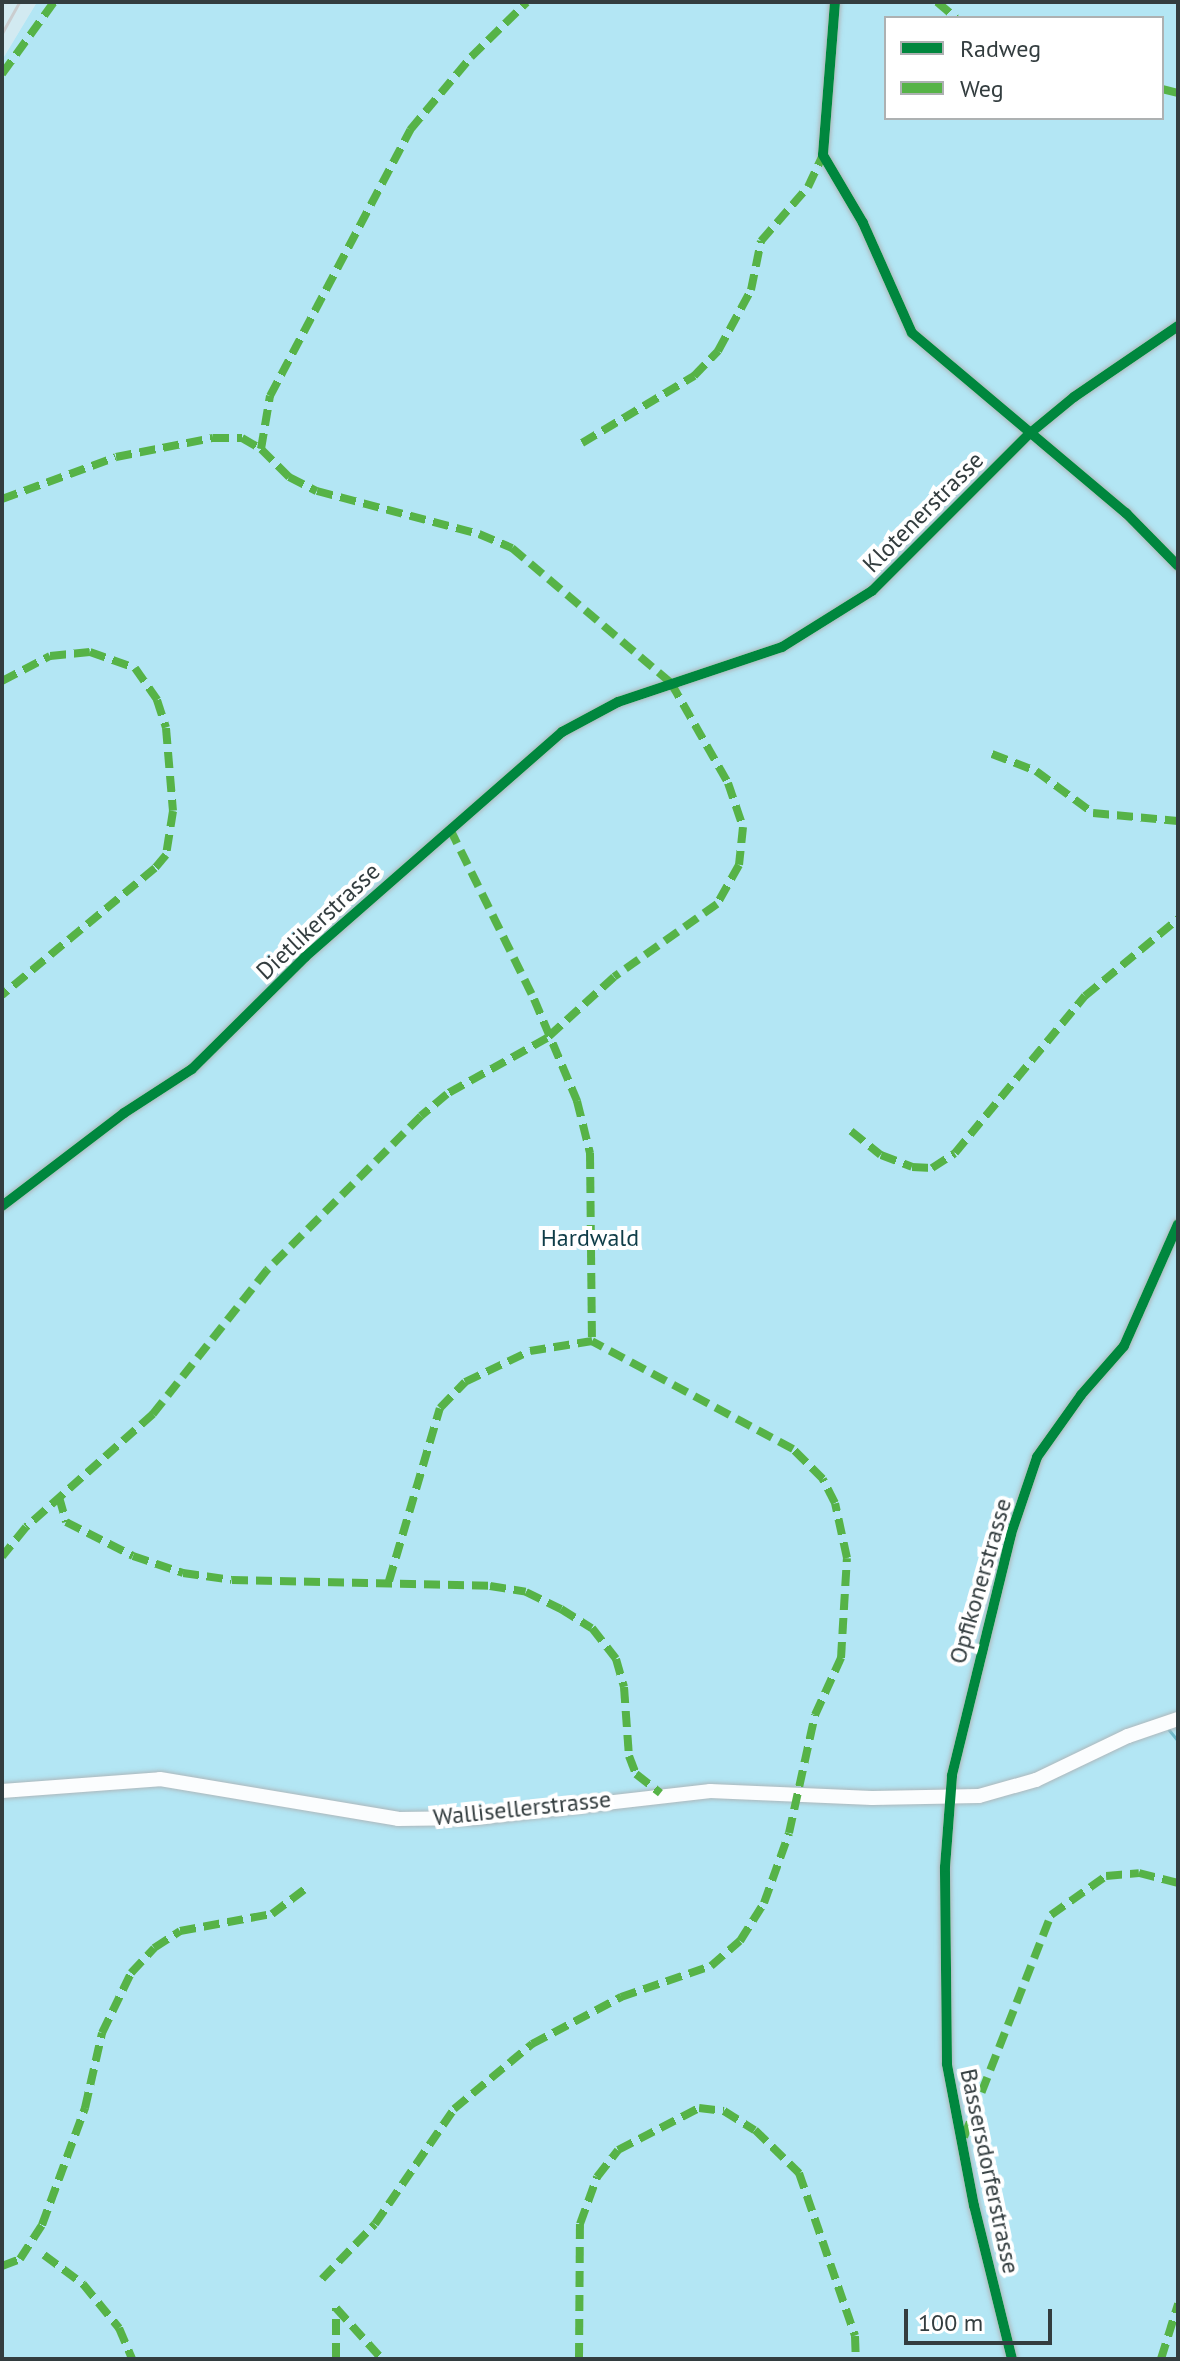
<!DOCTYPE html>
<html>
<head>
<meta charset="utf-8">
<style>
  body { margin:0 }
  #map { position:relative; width:1180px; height:2361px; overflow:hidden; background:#e5f2f6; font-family:"PT Sans",sans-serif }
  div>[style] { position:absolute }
  .built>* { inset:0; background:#d2eaf1 }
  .green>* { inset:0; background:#b3e6f4 }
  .stream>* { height:3px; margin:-1.5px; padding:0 1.5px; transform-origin:1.5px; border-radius:1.5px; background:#6fbbcd }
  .roads { filter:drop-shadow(0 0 2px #adb7bb) drop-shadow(0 0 2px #adb7bb) }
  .street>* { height:10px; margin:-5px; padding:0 5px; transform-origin:5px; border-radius:5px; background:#fbfdfe }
  .secondary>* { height:14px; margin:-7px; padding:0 7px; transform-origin:7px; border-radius:7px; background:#fbfdfe }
  .rail>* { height:3px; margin:-1.5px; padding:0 1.5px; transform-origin:1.5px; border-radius:1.5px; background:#cacdcf }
  .quiet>* { height:8px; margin-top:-4px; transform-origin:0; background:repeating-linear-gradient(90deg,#56b347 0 16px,transparent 0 24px) }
  .cycleway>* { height:10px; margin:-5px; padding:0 5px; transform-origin:5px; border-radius:5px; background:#00873e }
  span { translate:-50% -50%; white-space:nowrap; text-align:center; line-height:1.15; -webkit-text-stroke:8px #fff; paint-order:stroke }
  .street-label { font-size:24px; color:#333d3f }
  .park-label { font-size:24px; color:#0f3d48 }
  .frame { position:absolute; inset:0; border:4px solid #333d3f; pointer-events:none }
  .legend { position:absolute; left:884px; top:16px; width:280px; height:104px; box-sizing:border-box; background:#fff; border:2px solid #adb1b2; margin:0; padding:10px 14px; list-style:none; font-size:24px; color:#333d3f }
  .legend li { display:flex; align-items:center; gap:16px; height:40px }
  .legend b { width:40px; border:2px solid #adb1b2 }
  .scale { position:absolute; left:904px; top:2309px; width:148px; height:36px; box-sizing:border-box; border:4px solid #333d3f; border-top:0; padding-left:10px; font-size:24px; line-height:28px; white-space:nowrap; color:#333d3f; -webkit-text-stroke:6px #fff; paint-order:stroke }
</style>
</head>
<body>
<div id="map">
  <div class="built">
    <div style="clip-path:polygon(2px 2px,37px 2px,2px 60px)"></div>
  </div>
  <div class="green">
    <div style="clip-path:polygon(evenodd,37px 2px,1178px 2px,1178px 2359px,2px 2359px,2px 60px,37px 2px,886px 18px,1162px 18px,1162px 118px,886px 118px,886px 18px)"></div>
  </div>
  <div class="stream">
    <div style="left:1169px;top:1730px;width:14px;rotate:51deg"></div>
  </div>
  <div class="roads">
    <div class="street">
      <div style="left:835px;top:2px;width:153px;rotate:94.5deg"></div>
      <div style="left:823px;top:155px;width:79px;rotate:59.5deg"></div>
      <div style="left:863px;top:223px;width:120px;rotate:66deg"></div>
      <div style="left:912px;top:333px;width:280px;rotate:40.1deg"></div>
      <div style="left:1126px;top:513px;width:74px;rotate:45.5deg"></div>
      <div style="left:2px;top:1206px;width:153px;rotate:-37.3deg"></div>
      <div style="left:124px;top:1113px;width:81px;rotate:-32.9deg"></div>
      <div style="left:192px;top:1069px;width:159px;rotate:-44.7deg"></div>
      <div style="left:305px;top:957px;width:342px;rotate:-41.2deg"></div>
      <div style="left:562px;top:732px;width:64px;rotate:-28.2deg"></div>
      <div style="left:618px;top:702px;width:173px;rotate:-18.5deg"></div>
      <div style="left:782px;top:647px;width:106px;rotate:-31.9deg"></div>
      <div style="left:872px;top:591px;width:222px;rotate:-45deg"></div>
      <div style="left:1029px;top:434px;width:58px;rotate:-39.4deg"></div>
      <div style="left:1074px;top:397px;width:126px;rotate:-34.3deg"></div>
      <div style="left:1012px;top:2359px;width:158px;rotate:-103.9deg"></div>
      <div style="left:974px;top:2206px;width:145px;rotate:-100.8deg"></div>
      <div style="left:947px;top:2064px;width:197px;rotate:-90.6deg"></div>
      <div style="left:945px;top:1867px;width:92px;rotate:-85.6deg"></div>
      <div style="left:952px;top:1775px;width:248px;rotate:-76.2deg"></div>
      <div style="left:1011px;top:1534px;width:81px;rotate:-71.3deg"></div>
      <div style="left:1037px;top:1457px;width:76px;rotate:-54.6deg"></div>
      <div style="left:1081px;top:1395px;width:65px;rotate:-48.7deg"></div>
      <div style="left:1124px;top:1346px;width:133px;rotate:-66.1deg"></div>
    </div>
    <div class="secondary">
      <div style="left:2px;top:1791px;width:158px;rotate:-4.3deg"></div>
      <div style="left:160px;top:1779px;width:241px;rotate:9.5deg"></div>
      <div style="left:398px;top:1819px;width:76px;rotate:-0.8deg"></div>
      <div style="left:474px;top:1818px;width:238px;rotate:-6.5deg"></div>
      <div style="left:710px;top:1791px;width:162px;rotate:2.5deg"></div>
      <div style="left:872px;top:1798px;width:107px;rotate:-1.1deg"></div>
      <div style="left:979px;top:1796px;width:59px;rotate:-15.7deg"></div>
      <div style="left:1036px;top:1780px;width:102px;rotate:-25.6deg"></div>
      <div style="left:1128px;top:1736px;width:53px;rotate:-18.8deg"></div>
    </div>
  </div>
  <div class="rail">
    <div style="left:2px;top:33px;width:35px;rotate:-61deg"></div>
  </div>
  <div class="quiet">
    <div style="left:937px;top:2px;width:25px;rotate:40deg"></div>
    <div style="left:2px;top:74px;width:89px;rotate:-54.2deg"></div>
    <div style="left:1162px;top:89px;width:16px;rotate:14deg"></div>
    <div style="left:582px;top:443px;width:131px;rotate:-30.9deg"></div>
    <div style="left:694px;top:376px;width:35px;rotate:-46deg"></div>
    <div style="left:718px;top:351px;width:69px;rotate:-61.6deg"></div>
    <div style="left:751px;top:290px;width:50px;rotate:-78.5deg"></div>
    <div style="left:761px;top:241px;width:72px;rotate:-49deg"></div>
    <div style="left:808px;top:187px;width:35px;rotate:-65deg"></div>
    <div style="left:261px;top:449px;width:54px;rotate:-80.4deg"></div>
    <div style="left:270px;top:396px;width:301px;rotate:-62.2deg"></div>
    <div style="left:410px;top:130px;width:95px;rotate:-50.1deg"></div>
    <div style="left:471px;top:57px;width:78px;rotate:-44.5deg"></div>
    <div style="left:2px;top:499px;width:121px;rotate:-20.2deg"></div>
    <div style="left:116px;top:457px;width:99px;rotate:-11.1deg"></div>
    <div style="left:213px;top:438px;width:29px"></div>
    <div style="left:242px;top:438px;width:22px;rotate:30deg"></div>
    <div style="left:261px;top:449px;width:40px;rotate:45deg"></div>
    <div style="left:289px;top:477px;width:31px;rotate:27deg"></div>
    <div style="left:317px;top:491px;width:168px;rotate:14.9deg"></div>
    <div style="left:479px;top:534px;width:36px;rotate:23deg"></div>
    <div style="left:512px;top:548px;width:209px;rotate:40.3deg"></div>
    <div style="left:671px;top:683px;width:115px;rotate:60.3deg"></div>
    <div style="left:728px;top:783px;width:46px;rotate:71.2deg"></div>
    <div style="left:743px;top:827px;width:38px;rotate:96deg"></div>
    <div style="left:739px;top:865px;width:45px;rotate:119.4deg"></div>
    <div style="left:717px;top:904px;width:126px;rotate:144.7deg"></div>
    <div style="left:614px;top:977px;width:91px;rotate:137.7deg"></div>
    <div style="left:547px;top:1038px;width:115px;rotate:150.8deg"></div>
    <div style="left:447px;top:1094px;width:34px;rotate:140deg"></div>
    <div style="left:421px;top:1116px;width:218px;rotate:135deg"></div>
    <div style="left:267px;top:1270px;width:184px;rotate:128.4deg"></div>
    <div style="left:153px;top:1414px;width:170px;rotate:138.3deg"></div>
    <div style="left:26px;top:1527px;width:38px;rotate:129deg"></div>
    <div style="left:2px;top:681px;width:54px;rotate:-27.5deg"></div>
    <div style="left:50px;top:656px;width:40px;rotate:-5.7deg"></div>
    <div style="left:90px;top:652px;width:48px;rotate:19.6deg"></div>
    <div style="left:135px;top:668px;width:39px;rotate:55deg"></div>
    <div style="left:157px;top:700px;width:29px;rotate:72deg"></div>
    <div style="left:166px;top:728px;width:83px;rotate:85.2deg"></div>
    <div style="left:173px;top:811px;width:45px;rotate:99deg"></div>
    <div style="left:166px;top:855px;width:17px;rotate:130deg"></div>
    <div style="left:155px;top:868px;width:199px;rotate:140.3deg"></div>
    <div style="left:992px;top:754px;width:47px;rotate:21.1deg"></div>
    <div style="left:1036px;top:771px;width:71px;rotate:36.4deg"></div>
    <div style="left:1093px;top:813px;width:85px;rotate:5.4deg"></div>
    <div style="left:450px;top:829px;width:190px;rotate:63.7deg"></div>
    <div style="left:534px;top:999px;width:111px;rotate:67.1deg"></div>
    <div style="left:577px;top:1101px;width:54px;rotate:76deg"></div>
    <div style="left:590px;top:1153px;width:188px;rotate:89.4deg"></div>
    <div style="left:851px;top:1131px;width:38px;rotate:39deg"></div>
    <div style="left:881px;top:1155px;width:33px;rotate:21deg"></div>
    <div style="left:912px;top:1167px;width:20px;rotate:3deg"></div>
    <div style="left:932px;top:1168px;width:27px;rotate:-33deg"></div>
    <div style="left:955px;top:1153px;width:204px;rotate:-50.4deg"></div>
    <div style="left:1085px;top:996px;width:121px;rotate:-39.6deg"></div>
    <div style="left:59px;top:1497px;width:26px;rotate:74deg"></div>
    <div style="left:66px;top:1522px;width:75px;rotate:26.9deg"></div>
    <div style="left:133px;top:1556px;width:53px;rotate:18.8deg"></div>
    <div style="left:183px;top:1573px;width:49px;rotate:8.1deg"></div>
    <div style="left:232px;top:1580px;width:258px;rotate:1.3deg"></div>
    <div style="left:490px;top:1586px;width:36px;rotate:9deg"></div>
    <div style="left:526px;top:1592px;width:39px;rotate:26deg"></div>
    <div style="left:561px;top:1609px;width:36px;rotate:32deg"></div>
    <div style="left:592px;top:1628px;width:39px;rotate:52deg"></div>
    <div style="left:616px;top:1659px;width:29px;rotate:74deg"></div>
    <div style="left:624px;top:1687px;width:69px;rotate:85.9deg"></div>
    <div style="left:629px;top:1756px;width:19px;rotate:69deg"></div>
    <div style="left:636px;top:1774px;width:31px;rotate:38deg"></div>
    <div style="left:389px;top:1581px;width:180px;rotate:-73.6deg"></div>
    <div style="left:440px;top:1408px;width:36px;rotate:-46deg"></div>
    <div style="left:465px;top:1382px;width:72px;rotate:-25.5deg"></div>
    <div style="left:530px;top:1351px;width:63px;rotate:-9.2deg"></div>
    <div style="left:964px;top:2137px;width:238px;rotate:-68.6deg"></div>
    <div style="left:1051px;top:1915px;width:67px;rotate:-35.3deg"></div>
    <div style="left:1106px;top:1876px;width:33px;rotate:-5deg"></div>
    <div style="left:1139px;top:1873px;width:40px;rotate:14.4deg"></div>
    <div style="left:44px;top:2255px;width:49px;rotate:36.6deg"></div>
    <div style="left:83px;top:2284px;width:57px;rotate:50.7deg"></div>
    <div style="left:119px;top:2328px;width:34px;rotate:67deg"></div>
    <div style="left:2px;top:2266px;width:19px;rotate:-21deg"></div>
    <div style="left:20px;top:2259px;width:40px;rotate:-57.1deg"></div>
    <div style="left:42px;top:2225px;width:125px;rotate:-69.8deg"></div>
    <div style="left:85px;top:2108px;width:77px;rotate:-77.2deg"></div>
    <div style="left:102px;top:2033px;width:67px;rotate:-64.2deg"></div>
    <div style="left:131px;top:1973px;width:34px;rotate:-47deg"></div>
    <div style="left:154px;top:1948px;width:31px;rotate:-33deg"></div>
    <div style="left:180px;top:1931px;width:94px;rotate:-10.5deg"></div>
    <div style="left:272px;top:1914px;width:46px;rotate:-37.1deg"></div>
    <div style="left:322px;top:2279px;width:76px;rotate:-46.1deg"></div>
    <div style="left:375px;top:2224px;width:140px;rotate:-55.5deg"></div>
    <div style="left:454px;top:2109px;width:102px;rotate:-39.8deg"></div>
    <div style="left:532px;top:2044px;width:101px;rotate:-27.8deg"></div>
    <div style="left:621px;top:1997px;width:95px;rotate:-19deg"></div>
    <div style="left:711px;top:1966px;width:38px;rotate:-41deg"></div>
    <div style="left:740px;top:1941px;width:45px;rotate:-57.7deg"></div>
    <div style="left:764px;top:1903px;width:74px;rotate:-70.3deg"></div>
    <div style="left:789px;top:1833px;width:121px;rotate:-77.6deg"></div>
    <div style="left:815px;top:1715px;width:63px;rotate:-65.5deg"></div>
    <div style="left:841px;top:1658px;width:100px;rotate:-86.6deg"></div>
    <div style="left:847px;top:1558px;width:56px;rotate:-102.3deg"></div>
    <div style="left:835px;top:1503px;width:27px;rotate:-117deg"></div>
    <div style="left:823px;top:1479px;width:42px;rotate:-135deg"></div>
    <div style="left:793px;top:1449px;width:228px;rotate:-151.8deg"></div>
    <div style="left:336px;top:2308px;width:69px;rotate:48deg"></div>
    <div style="left:336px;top:2359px;width:51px;rotate:-90deg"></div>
    <div style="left:579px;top:2359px;width:135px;rotate:-89.6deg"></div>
    <div style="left:580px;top:2224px;width:50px;rotate:-70.1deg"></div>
    <div style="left:597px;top:2177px;width:34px;rotate:-52deg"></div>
    <div style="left:618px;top:2150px;width:91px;rotate:-27.4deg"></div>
    <div style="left:699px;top:2108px;width:25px;rotate:7deg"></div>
    <div style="left:724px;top:2111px;width:36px;rotate:32deg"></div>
    <div style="left:755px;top:2130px;width:62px;rotate:44.3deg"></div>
    <div style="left:799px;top:2173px;width:172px;rotate:71deg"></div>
    <div style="left:855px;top:2336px;width:23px;rotate:88deg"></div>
    <div style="left:1161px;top:2359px;width:58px;rotate:-72.8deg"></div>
  </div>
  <div class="cycleway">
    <div style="left:835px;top:2px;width:153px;rotate:94.5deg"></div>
    <div style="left:823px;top:155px;width:79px;rotate:59.5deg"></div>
    <div style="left:863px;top:223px;width:120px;rotate:66deg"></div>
    <div style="left:912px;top:333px;width:280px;rotate:40.1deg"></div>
    <div style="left:1126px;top:513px;width:74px;rotate:45.5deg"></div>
    <div style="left:2px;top:1206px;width:153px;rotate:-37.3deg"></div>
    <div style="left:124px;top:1113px;width:81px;rotate:-32.9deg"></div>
    <div style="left:192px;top:1069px;width:159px;rotate:-44.7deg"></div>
    <div style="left:305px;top:957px;width:342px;rotate:-41.2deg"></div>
    <div style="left:562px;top:732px;width:64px;rotate:-28.2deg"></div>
    <div style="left:618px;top:702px;width:173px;rotate:-18.5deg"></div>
    <div style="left:782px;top:647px;width:106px;rotate:-31.9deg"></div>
    <div style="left:872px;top:591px;width:222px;rotate:-45deg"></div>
    <div style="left:1029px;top:434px;width:58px;rotate:-39.4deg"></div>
    <div style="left:1074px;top:397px;width:126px;rotate:-34.3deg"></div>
    <div style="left:1012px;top:2359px;width:158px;rotate:-103.9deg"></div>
    <div style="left:974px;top:2206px;width:145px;rotate:-100.8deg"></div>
    <div style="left:947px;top:2064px;width:197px;rotate:-90.6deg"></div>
    <div style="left:945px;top:1867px;width:92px;rotate:-85.6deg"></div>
    <div style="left:952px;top:1775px;width:248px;rotate:-76.2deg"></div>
    <div style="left:1011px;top:1534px;width:81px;rotate:-71.3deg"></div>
    <div style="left:1037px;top:1457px;width:76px;rotate:-54.6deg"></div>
    <div style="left:1081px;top:1395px;width:65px;rotate:-48.7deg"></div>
    <div style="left:1124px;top:1346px;width:133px;rotate:-66.1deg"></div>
  </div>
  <div class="street-label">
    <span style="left:923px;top:512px;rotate:-45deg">Klotenerstrasse</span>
    <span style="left:318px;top:921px;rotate:-43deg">Dietlikerstrasse</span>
    <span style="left:980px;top:1581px;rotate:-74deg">Opfikonerstrasse</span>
    <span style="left:522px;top:1808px;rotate:-6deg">Wallisellerstrasse</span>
    <span style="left:990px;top:2171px;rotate:78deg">Bassersdorferstrasse</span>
  </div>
  <div class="park-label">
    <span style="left:590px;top:1238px">Hardwald</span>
  </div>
  <div class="frame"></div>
  <ul class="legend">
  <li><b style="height:10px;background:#00873e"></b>Radweg</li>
  <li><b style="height:10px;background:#56b347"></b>Weg</li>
  </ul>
  <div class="scale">100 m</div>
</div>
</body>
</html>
